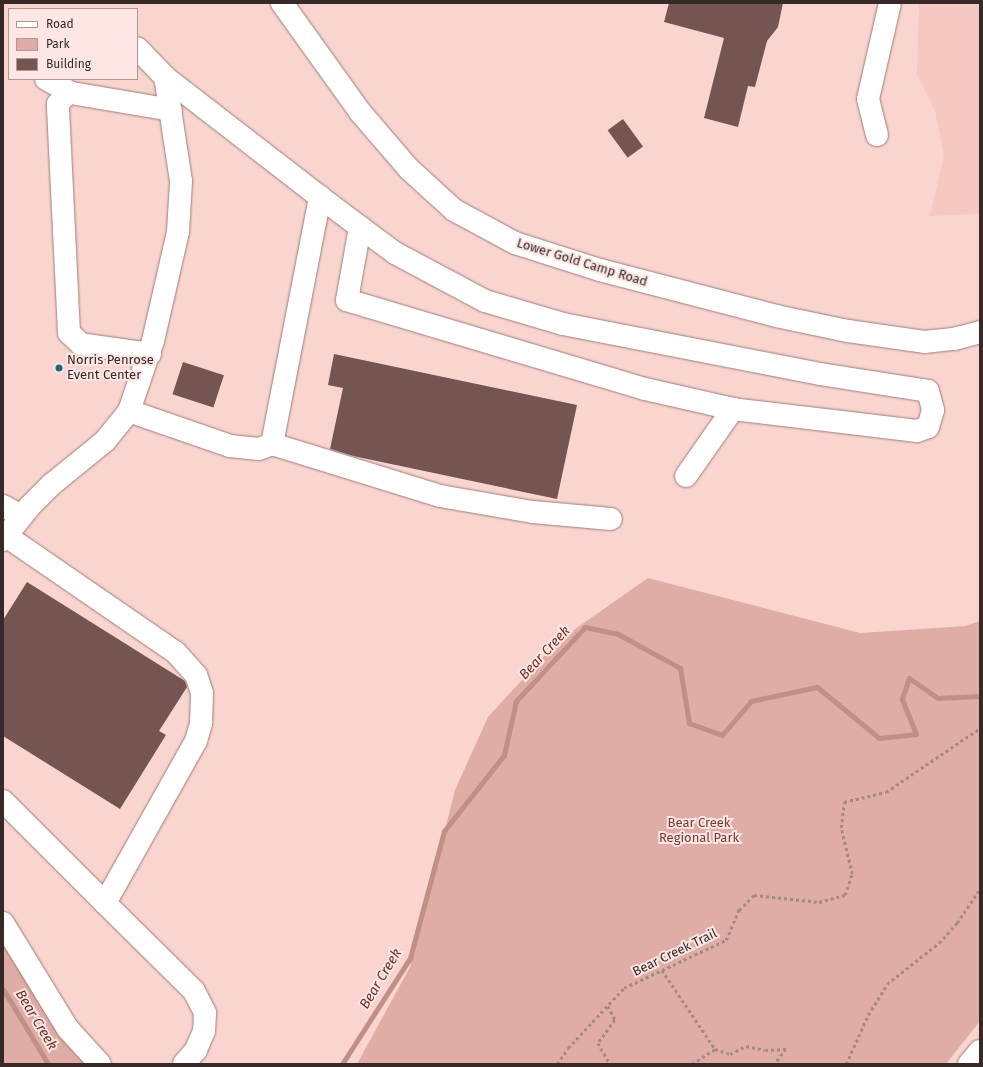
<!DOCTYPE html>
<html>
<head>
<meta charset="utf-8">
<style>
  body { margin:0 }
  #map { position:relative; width:983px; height:1067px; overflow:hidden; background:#fad5d0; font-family:"Fira Sans",sans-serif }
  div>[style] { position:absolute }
  .built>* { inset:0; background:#f5c8c2 }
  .green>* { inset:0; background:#dfada6 }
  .stream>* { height:5px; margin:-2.5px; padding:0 2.5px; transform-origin:2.5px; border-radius:2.5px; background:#c18e88 }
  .building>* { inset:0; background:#745551; transform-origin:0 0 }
  .path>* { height:2.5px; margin-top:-1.25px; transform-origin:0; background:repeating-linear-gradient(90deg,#a38985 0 3px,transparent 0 6px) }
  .roads { filter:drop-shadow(0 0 1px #9e7c78) drop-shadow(0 0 1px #9e7c78) }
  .minor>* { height:22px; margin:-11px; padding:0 11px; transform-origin:11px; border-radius:11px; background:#fff }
  .major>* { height:22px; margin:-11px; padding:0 11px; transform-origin:11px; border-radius:11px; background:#fff }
  .dots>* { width:11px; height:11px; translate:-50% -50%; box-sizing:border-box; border:2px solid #fde6e3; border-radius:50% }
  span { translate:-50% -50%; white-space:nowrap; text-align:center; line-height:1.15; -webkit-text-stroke:4px #fde6e3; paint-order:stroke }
  .street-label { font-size:13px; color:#362927 }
  .poi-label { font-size:13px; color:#362927 }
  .left { translate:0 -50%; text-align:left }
  .park-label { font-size:13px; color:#7b3a33 }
  .water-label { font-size:14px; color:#70302a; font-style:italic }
  .frame { position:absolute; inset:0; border:4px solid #362927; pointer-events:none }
  .legend { position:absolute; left:8px; top:8px; width:130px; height:72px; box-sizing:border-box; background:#fde6e3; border:1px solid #ad9a98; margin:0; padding:5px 7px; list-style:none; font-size:12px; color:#362927 }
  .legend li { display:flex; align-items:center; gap:8px; height:20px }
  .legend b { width:20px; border:1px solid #ad9a98 }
</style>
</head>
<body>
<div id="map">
  <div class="built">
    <div style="clip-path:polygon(919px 3px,980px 3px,980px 214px,930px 216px,944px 155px,935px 111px,917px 75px)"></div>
  </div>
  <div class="green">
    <div style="clip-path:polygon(648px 578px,860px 633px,965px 626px,980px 621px,980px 1021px,946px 1064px,357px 1064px,410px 967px,455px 790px,488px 717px,558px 641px)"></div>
    <div style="clip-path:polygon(3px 941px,86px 1064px,3px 1064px)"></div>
  </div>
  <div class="stream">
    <div style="left:3px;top:989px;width:87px;rotate:59deg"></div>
    <div style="left:342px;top:1064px;width:126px;rotate:-57.3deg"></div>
    <div style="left:410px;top:958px;width:131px;rotate:-75deg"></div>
    <div style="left:444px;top:831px;width:97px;rotate:-51.7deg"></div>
    <div style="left:504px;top:755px;width:55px;rotate:-77.5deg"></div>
    <div style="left:516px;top:701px;width:101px;rotate:-47deg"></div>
    <div style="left:585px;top:627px;width:34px;rotate:12deg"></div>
    <div style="left:618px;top:634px;width:71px;rotate:28.7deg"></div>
    <div style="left:680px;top:668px;width:56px;rotate:80.7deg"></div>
    <div style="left:689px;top:723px;width:35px;rotate:20deg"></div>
    <div style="left:722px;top:735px;width:45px;rotate:-49.5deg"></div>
    <div style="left:751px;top:701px;width:67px;rotate:-12deg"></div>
    <div style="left:817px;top:687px;width:80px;rotate:39.4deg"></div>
    <div style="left:879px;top:738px;width:37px;rotate:-6deg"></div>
    <div style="left:916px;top:734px;width:38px;rotate:-112deg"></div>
    <div style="left:902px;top:699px;width:22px;rotate:-72deg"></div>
    <div style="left:909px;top:678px;width:35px;rotate:35deg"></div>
    <div style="left:938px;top:698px;width:42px;rotate:-2.7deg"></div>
  </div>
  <div class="building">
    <div style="clip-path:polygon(669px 3px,783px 3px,778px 27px,767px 41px,755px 87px,748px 86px,738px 127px,704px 118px,724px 38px,664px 22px)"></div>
    <div style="left:623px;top:119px;width:34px;height:19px;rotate:54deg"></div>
    <div style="clip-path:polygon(334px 354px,577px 405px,557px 499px,353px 456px,330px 449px,343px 388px,328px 385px)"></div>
    <div style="left:183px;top:362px;width:43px;height:34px;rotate:18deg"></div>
    <div style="clip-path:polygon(27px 582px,185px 681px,187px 687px,159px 731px,166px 735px,120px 809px,3px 736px,3px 620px)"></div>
  </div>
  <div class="path">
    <div style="left:662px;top:970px;width:95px;rotate:56.1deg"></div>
    <div style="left:715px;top:1049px;width:16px;rotate:18deg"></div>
    <div style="left:730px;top:1054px;width:18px;rotate:-27deg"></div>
    <div style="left:746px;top:1046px;width:19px;rotate:12deg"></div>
    <div style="left:765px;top:1050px;width:21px;rotate:-3deg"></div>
    <div style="left:786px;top:1049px;width:19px;rotate:126deg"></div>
    <div style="left:608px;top:1006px;width:16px;rotate:63deg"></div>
    <div style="left:615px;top:1020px;width:29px;rotate:126deg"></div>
    <div style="left:598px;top:1043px;width:24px;rotate:60deg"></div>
    <div style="left:557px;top:1064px;width:19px;rotate:-55deg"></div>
    <div style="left:568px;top:1048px;width:82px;rotate:-47deg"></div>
    <div style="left:624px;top:988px;width:113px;rotate:-25.2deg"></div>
    <div style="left:726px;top:940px;width:33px;rotate:-67deg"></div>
    <div style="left:739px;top:910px;width:21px;rotate:-45deg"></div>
    <div style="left:754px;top:895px;width:65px;rotate:6.1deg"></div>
    <div style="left:819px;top:902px;width:27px;rotate:-15deg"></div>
    <div style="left:845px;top:895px;width:22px;rotate:-72deg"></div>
    <div style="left:852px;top:874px;width:47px;rotate:-103.4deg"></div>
    <div style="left:841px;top:828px;width:26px;rotate:-83deg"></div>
    <div style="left:844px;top:802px;width:43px;rotate:-13.4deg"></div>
    <div style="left:886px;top:792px;width:114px;rotate:-34.2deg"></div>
    <div style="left:692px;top:1064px;width:27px;rotate:-33deg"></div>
    <div style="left:846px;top:1064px;width:54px;rotate:-65.8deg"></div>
    <div style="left:868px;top:1015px;width:36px;rotate:-58deg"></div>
    <div style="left:887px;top:984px;width:66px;rotate:-38.3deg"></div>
    <div style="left:939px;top:943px;width:27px;rotate:-48deg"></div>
    <div style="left:957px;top:923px;width:41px;rotate:-55.9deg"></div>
  </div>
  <div class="roads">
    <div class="minor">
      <div style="left:282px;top:3px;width:134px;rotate:54.4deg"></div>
      <div style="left:360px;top:112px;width:75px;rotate:49.3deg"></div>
      <div style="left:409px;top:169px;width:61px;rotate:42.3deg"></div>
      <div style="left:454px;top:210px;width:69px;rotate:28.4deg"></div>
      <div style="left:515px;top:243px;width:89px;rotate:17.6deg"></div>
      <div style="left:600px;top:270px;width:182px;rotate:14.6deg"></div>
      <div style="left:776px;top:316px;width:74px;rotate:11.8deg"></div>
      <div style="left:848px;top:331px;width:77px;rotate:8.2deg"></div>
      <div style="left:924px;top:342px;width:30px;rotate:-6deg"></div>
      <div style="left:954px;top:339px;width:27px;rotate:-15deg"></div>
      <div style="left:46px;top:79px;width:29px;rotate:29deg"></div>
      <div style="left:877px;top:135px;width:37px;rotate:-104deg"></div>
      <div style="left:868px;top:99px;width:98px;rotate:-77.1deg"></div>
      <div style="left:320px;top:197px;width:50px;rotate:36.9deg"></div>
      <div style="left:360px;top:227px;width:44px;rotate:36.6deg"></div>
      <div style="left:395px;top:253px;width:102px;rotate:28.1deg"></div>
      <div style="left:485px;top:301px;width:81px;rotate:16.4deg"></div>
      <div style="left:563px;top:324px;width:262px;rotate:11deg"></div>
      <div style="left:820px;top:374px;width:109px;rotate:8.9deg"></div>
      <div style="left:928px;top:391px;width:20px;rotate:75deg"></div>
      <div style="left:933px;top:410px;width:18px;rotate:106deg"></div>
      <div style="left:928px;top:427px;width:12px;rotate:160deg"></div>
      <div style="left:917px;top:431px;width:185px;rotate:-173.2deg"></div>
      <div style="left:733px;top:409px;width:90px;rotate:-167.2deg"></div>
      <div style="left:645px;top:389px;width:311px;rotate:-163.4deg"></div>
      <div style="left:347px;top:300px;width:74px;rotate:-79.9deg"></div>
      <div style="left:150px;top:354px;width:70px;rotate:-171.8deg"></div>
      <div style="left:81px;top:344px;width:16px;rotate:-137deg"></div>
      <div style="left:69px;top:333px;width:229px;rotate:-92.8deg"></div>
      <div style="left:58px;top:104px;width:13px;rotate:-51deg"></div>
      <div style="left:66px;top:94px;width:5px;rotate:-11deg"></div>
      <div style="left:71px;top:93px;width:101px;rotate:9.6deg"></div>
      <div style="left:129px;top:411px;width:107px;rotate:19.1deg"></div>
      <div style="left:230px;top:446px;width:29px;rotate:6deg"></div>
      <div style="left:259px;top:449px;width:14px;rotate:-21deg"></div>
      <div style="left:272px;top:444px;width:252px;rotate:-79deg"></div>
      <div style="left:320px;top:197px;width:196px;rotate:-142.3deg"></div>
      <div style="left:272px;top:444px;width:176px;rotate:17.2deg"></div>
      <div style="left:440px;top:496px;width:94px;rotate:9.8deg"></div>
      <div style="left:533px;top:512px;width:78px;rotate:5.1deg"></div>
      <div style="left:686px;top:476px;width:82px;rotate:-55deg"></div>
      <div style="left:3px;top:506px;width:21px;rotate:28deg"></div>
      <div style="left:3px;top:540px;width:43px;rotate:-51.5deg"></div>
      <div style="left:30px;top:506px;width:30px;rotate:-45deg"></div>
      <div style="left:51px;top:485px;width:70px;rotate:-39.2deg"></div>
      <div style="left:105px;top:441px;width:38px;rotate:-51deg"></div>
      <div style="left:129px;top:411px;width:74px;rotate:-71.1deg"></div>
      <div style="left:153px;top:341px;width:112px;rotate:-77.1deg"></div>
      <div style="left:178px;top:232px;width:51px;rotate:-86.6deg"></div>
      <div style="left:181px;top:181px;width:105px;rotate:-98.7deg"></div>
      <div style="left:165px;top:77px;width:40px;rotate:-134deg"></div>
      <div style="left:3px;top:801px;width:144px;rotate:45deg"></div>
      <div style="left:105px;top:903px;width:186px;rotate:-60.7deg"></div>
      <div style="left:196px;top:741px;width:19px;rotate:-74deg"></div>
      <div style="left:201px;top:723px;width:30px;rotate:-88deg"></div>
      <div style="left:202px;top:693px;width:19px;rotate:-108deg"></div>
      <div style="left:196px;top:675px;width:31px;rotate:-132deg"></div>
      <div style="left:175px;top:652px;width:205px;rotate:-145.5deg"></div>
      <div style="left:105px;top:903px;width:125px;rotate:44.7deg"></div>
      <div style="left:194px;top:991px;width:25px;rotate:63deg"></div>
      <div style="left:205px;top:1013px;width:18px;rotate:93deg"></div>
      <div style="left:204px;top:1031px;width:21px;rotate:113deg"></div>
      <div style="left:196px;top:1050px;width:18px;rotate:131deg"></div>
      <div style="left:3px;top:923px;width:124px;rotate:58.5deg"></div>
      <div style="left:68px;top:1029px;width:47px;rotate:47.6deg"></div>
    </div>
    <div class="major">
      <div style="left:969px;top:1064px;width:17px;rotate:-50deg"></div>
    </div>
  </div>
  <div class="dots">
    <div style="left:59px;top:368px;background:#1f6973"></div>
  </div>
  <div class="street-label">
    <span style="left:582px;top:263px;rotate:17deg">Lower Gold Camp Road</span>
    <span style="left:675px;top:953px;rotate:-26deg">Bear Creek Trail</span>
  </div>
  <div class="poi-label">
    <span class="left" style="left:67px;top:368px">Norris Penrose<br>Event Center</span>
  </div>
  <div class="park-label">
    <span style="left:699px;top:831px">Bear Creek<br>Regional Park</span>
  </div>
  <div class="water-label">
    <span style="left:545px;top:653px;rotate:-47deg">Bear Creek</span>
    <span style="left:381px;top:979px;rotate:-59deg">Bear Creek</span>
    <span style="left:36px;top:1020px;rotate:59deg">Bear Creek</span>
  </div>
  <div class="frame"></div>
  <ul class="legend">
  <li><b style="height:5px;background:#fff"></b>Road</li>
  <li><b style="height:11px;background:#dfada6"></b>Park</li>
  <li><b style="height:11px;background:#745551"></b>Building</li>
  </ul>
</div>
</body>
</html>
